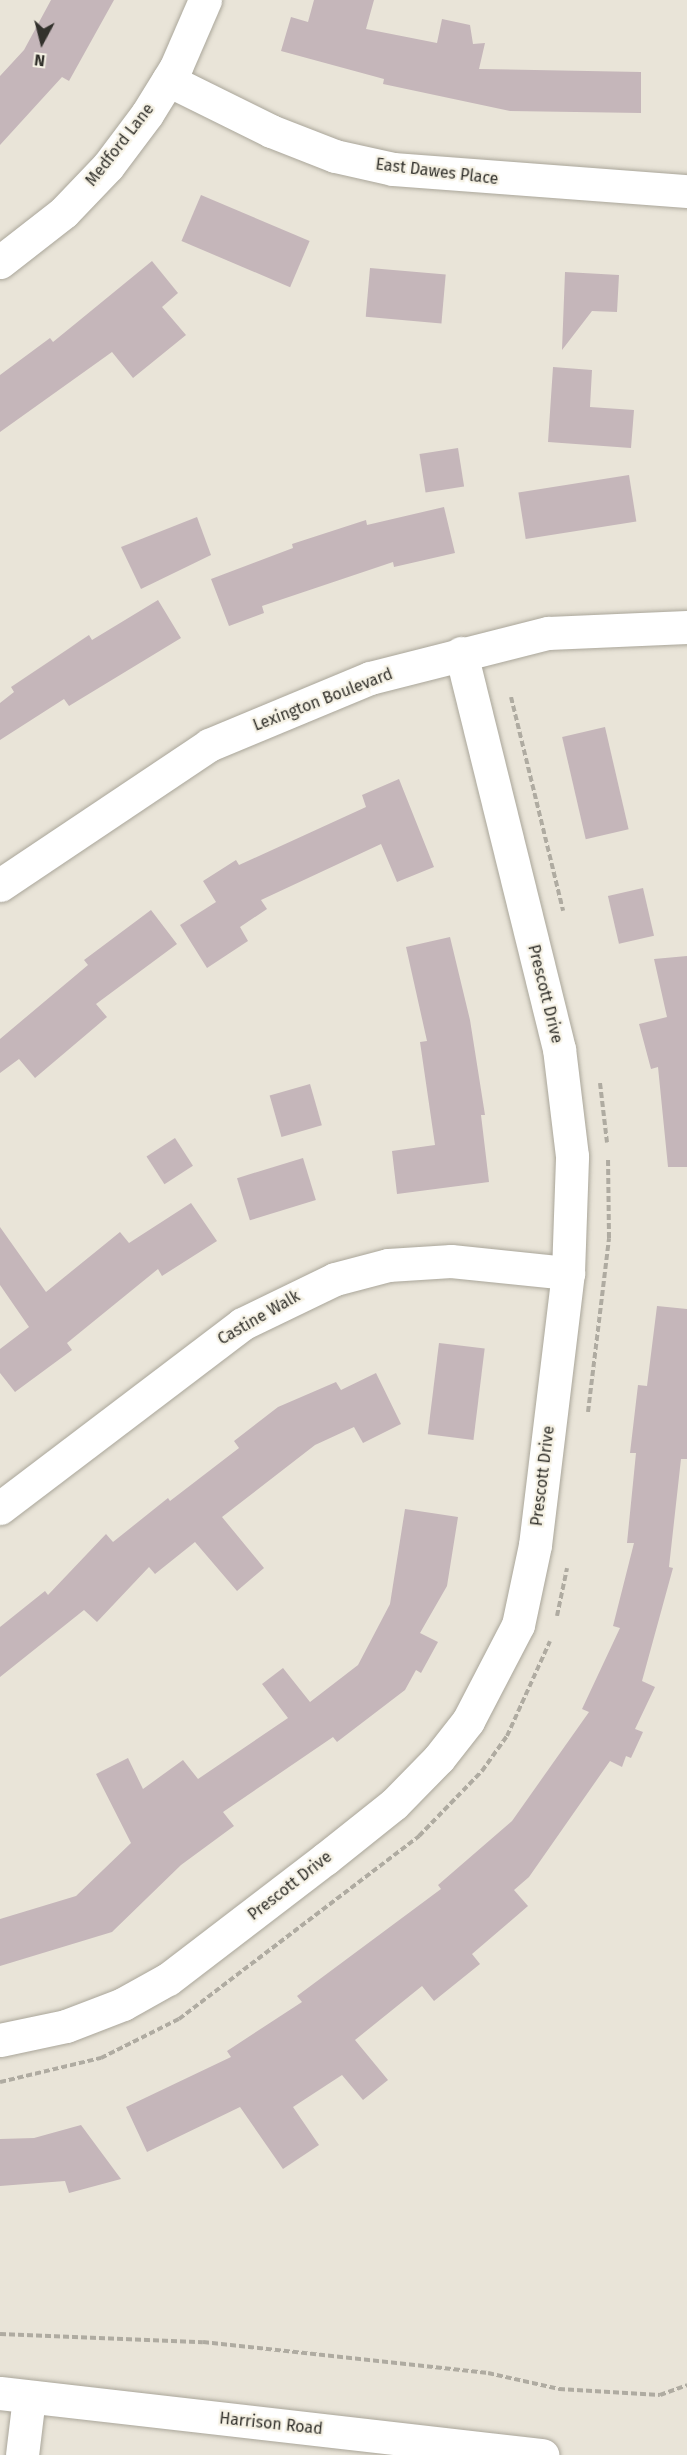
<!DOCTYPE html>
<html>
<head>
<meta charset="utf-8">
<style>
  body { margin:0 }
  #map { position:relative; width:687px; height:2455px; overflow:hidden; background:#e9e4d8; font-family:"Fira Sans",sans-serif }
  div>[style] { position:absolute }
  .building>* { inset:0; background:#c5b6ba; transform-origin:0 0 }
  .path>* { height:4px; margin-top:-2px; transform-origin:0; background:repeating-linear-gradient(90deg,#afaba1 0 6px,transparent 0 9px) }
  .roads { filter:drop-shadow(0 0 2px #aaa69a) drop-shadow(0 0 2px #aaa69a) }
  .minor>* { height:33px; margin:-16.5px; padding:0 16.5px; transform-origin:16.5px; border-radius:16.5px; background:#fff }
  span { translate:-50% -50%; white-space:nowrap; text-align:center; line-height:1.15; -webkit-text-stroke:4.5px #f6f2e5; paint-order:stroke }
  .street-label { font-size:16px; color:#32312c }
  .north { position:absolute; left:12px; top:12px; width:60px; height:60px; -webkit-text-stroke:4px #f6f2e5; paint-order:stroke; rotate:187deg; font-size:16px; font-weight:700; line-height:24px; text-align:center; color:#32312c }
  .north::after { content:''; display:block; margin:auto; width:21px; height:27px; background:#32312c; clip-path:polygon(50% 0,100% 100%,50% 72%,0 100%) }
</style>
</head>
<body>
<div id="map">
  <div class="building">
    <div style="clip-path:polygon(51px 0,114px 0,69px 81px,62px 77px,0 145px,0 76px,24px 50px)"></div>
    <div style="clip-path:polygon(314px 0,374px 0,366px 29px,437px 43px,442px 19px,470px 25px,473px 44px,485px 43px,479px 69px,641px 72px,641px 113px,510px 111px,383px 84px,384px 79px,281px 51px,291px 17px,308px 22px)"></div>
    <div style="left:201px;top:195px;width:118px;height:50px;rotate:23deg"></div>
    <div style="clip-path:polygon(152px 261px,178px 293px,162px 307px,186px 335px,133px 378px,112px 352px,0 432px,0 375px,50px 338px,53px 342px)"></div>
    <div style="left:370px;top:268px;width:76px;height:49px;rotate:5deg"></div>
    <div style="clip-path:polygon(565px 272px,619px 275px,617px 312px,592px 311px,562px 350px)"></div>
    <div style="clip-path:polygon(553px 367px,592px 370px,590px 407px,634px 410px,631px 448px,548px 442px)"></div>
    <div style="left:458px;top:448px;width:39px;height:39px;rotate:81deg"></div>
    <div style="left:629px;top:475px;width:47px;height:112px;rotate:81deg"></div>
    <div style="clip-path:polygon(444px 507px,455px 553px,394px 567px,393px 562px,262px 606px,264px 613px,229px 626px,211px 579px,293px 548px,292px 544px,366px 520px,367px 525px)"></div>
    <div style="clip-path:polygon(197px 517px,211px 555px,141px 589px,121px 547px)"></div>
    <div style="clip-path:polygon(158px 600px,181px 638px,69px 706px,64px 699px,0 740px,0 703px,14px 692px,11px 687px,89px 635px,92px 640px)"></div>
    <div style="left:605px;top:727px;width:105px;height:44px;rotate:77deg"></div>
    <div style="clip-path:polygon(399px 779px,434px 867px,397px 882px,381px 844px,261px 900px,267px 909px,240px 927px,248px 941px,207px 968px,180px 925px,216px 902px,203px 881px,236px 860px,239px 865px,366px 807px,362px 795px)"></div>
    <div style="left:643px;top:888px;width:49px;height:36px;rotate:77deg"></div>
    <div style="clip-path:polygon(151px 910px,177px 944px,96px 1004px,107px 1017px,35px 1078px,19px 1059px,0 1073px,0 1039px,88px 965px,84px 960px)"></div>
    <div style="clip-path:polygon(450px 937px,470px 1020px,485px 1115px,481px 1115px,489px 1182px,397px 1194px,392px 1151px,435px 1145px,420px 1042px,427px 1041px,406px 947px)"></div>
    <div style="clip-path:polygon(687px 956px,687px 1167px,668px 1167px,658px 1067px,651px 1069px,639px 1024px,667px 1017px,654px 959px)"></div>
    <div style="left:310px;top:1084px;width:43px;height:42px;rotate:74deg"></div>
    <div style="left:175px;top:1138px;width:33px;height:34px;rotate:57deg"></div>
    <div style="left:303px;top:1158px;width:44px;height:69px;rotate:73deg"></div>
    <div style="clip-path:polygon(191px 1203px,217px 1241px,162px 1276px,158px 1269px,67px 1343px,72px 1350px,15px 1392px,0 1373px,0 1349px,29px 1327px,0 1285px,0 1227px,46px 1292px,120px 1232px,129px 1243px)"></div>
    <div style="clip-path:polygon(657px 1306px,687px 1309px,687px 1459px,681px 1459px,669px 1567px,673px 1568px,642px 1681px,655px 1687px,635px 1729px,643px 1732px,631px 1758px,626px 1756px,622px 1767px,610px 1761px,529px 1877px,514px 1890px,528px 1906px,472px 1954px,480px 1964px,434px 2001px,422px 1986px,355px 2040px,388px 2080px,363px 2100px,342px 2075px,293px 2107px,319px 2145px,283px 2169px,240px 2107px,147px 2152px,126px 2107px,231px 2057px,227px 2051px,302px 2002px,297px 1996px,441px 1889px,438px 1885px,512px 1821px,589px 1712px,582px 1709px,620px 1628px,613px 1626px,634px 1543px,627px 1543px,636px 1453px,630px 1453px,638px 1385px,647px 1386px)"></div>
    <div style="left:439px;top:1343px;width:46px;height:92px;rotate:7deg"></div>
    <div style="clip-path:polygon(376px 1373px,401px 1424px,363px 1443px,354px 1427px,315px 1445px,222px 1517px,264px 1568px,237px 1591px,195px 1542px,155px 1574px,149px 1567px,97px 1622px,84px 1610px,0 1677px,0 1627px,45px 1591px,48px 1595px,106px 1534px,113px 1542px,168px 1498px,170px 1501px,239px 1448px,234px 1441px,278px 1407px,336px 1382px,341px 1390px)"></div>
    <div style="clip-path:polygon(405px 1509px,458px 1517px,447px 1586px,420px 1633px,438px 1642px,421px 1673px,416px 1670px,405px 1690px,337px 1742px,333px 1737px,223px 1812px,234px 1826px,181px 1865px,112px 1932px,0 1966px,0 1919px,76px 1896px,131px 1843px,96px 1774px,128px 1758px,143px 1789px,183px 1760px,198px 1779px,288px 1718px,262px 1684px,283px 1668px,310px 1702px,358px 1665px,390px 1604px)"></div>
    <div style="clip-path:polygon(81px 2125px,121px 2179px,69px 2193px,65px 2181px,0 2186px,0 2139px,34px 2138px)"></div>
  </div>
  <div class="path">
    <div style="left:511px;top:697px;width:220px;rotate:76.3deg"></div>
    <div style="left:600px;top:1083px;width:60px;rotate:83.3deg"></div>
    <div style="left:588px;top:1412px;width:175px;rotate:-83.1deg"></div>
    <div style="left:609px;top:1238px;width:81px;rotate:-90.7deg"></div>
    <div style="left:557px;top:1616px;width:49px;rotate:-78.2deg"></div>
    <div style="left:0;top:2082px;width:104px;rotate:-13.4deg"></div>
    <div style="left:101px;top:2058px;width:87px;rotate:-26.6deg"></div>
    <div style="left:179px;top:2019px;width:302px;rotate:-37.3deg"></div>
    <div style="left:419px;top:1836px;width:91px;rotate:-45.9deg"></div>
    <div style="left:482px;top:1771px;width:43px;rotate:-54.5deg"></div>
    <div style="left:507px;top:1736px;width:104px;rotate:-65.6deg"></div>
    <div style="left:0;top:2334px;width:203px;rotate:2.3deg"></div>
    <div style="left:203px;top:2342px;width:287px;rotate:6.2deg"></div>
    <div style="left:488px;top:2373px;width:73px;rotate:12.7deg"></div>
    <div style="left:559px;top:2389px;width:101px;rotate:3.4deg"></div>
    <div style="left:660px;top:2395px;width:29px;rotate:-20deg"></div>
  </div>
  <div class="roads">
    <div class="minor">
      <div style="left:168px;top:80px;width:115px;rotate:26.3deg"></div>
      <div style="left:271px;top:131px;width:69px;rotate:21.3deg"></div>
      <div style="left:335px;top:156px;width:59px;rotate:12.6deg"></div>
      <div style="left:393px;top:169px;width:295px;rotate:4.3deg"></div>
      <div style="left:0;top:262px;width:81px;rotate:-38deg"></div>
      <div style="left:64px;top:212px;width:64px;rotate:-46.3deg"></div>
      <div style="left:108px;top:166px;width:65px;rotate:-53.1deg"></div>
      <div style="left:147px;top:114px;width:55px;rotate:-58.3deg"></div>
      <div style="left:176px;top:67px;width:73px;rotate:-66.6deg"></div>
      <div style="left:0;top:885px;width:252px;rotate:-33.8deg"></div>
      <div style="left:209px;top:745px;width:174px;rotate:-22.6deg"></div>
      <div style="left:370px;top:678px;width:184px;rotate:-14.2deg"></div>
      <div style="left:548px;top:633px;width:139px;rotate:-2.5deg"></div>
      <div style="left:0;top:1508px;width:304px;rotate:-37.2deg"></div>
      <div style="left:242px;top:1324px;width:103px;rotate:-25.8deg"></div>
      <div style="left:335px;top:1279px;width:55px;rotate:-14.8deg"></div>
      <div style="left:388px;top:1265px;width:63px;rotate:-3.6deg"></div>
      <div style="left:451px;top:1261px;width:118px;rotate:5.9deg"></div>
      <div style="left:0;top:2040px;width:67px;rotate:-12deg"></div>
      <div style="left:66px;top:2026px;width:61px;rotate:-21.1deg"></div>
      <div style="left:123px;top:2004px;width:51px;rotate:-29.1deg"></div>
      <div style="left:168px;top:1979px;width:198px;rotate:-37.4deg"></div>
      <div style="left:325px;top:1859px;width:88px;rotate:-38.6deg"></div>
      <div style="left:394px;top:1804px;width:64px;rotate:-45.6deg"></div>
      <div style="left:439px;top:1758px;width:47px;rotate:-51.9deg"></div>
      <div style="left:468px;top:1721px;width:108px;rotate:-62.5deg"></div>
      <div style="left:518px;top:1625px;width:82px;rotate:-78deg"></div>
      <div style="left:535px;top:1545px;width:274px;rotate:-83.1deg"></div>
      <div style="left:568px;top:1273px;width:117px;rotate:-88deg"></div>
      <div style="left:572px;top:1156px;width:108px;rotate:-96.9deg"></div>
      <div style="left:559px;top:1049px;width:408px;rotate:-103.9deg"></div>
      <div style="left:0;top:2393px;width:546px;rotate:6.53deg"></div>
      <div style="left:22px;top:2455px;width:58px;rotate:-83.1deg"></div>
    </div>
  </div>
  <div class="street-label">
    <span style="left:120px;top:145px;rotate:-52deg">Medford Lane</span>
    <span style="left:437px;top:172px;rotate:7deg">East Dawes Place</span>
    <span style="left:323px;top:700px;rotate:-21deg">Lexington Boulevard</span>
    <span style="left:545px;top:994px;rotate:76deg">Prescott Drive</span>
    <span style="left:259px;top:1318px;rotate:-30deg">Castine Walk</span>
    <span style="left:543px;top:1476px;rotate:-83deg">Prescott Drive</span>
    <span style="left:290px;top:1886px;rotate:-38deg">Prescott Drive</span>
    <span style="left:271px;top:2424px;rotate:6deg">Harrison Road</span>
  </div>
  <div class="north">N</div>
</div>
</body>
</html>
